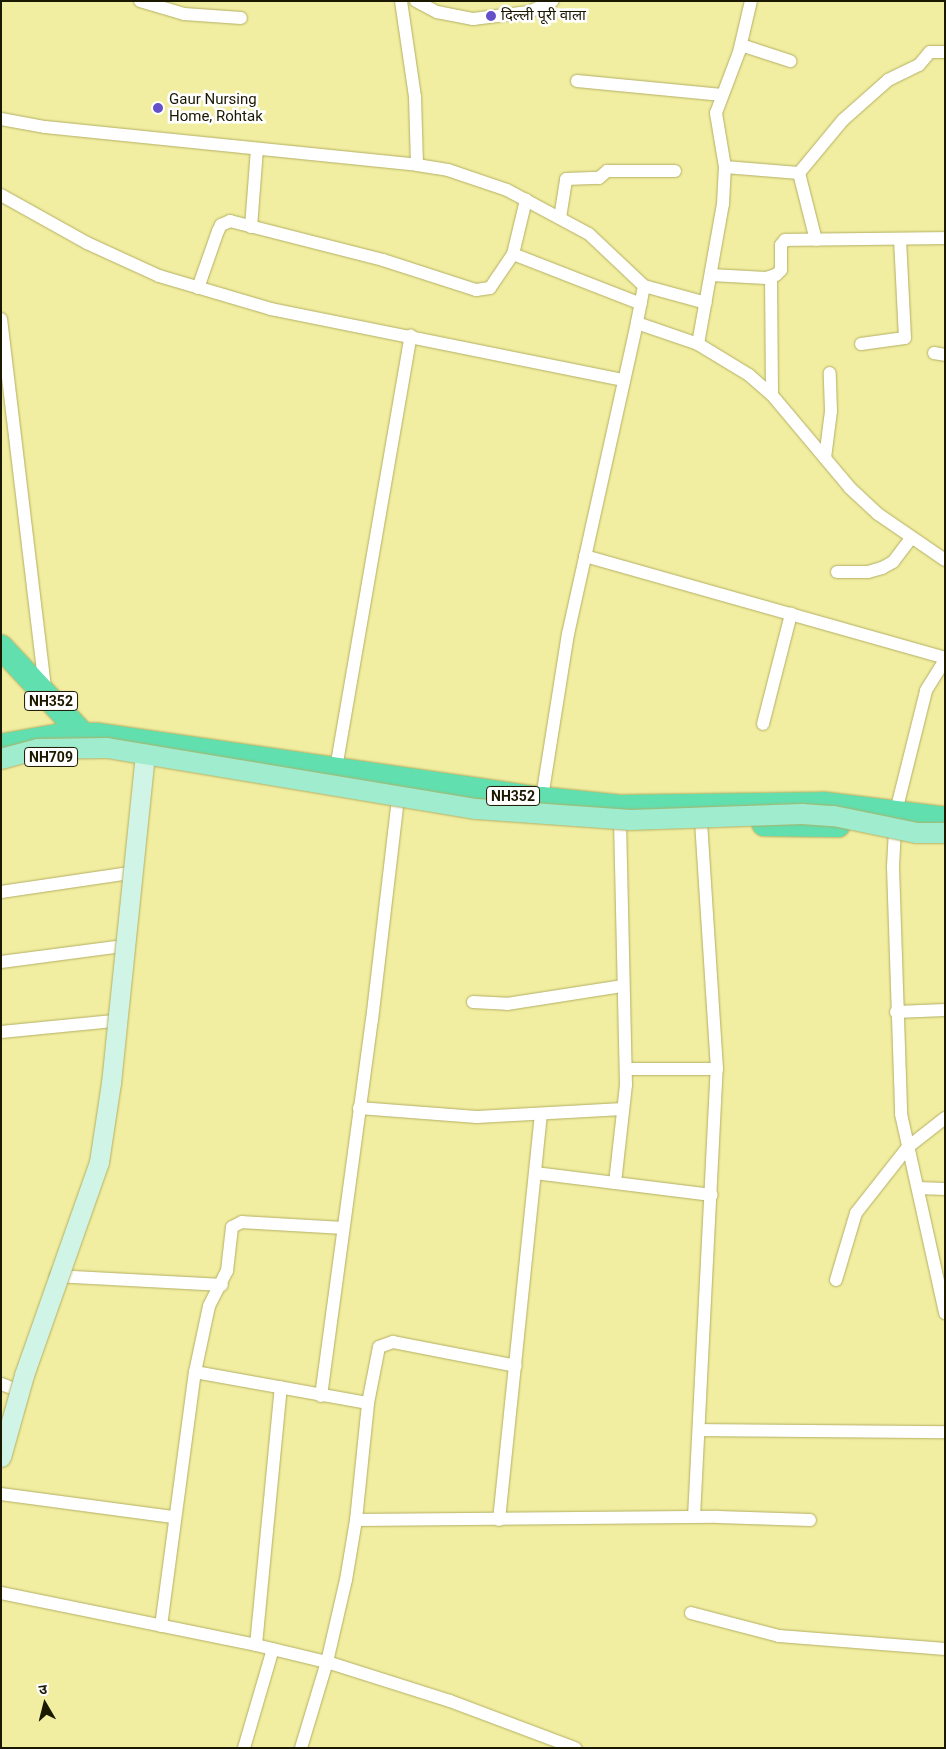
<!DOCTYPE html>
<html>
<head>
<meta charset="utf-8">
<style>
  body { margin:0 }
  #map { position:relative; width:946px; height:1749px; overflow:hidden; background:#f2eea1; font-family:Roboto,"Noto Sans Devanagari",sans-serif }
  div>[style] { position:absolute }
  .roads { filter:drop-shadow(0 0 1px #b3af64) drop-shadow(0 0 1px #b3af64) }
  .street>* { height:12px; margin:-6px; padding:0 6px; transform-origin:6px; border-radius:6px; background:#fff }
  .highway>* { height:24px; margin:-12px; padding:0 12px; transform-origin:12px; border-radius:12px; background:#61dfaf }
  .bridges { filter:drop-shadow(0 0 1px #b3af64) drop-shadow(0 0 1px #b3af64) }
  .secondary-bridge>* { height:19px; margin:-9.5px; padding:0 9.5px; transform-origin:9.5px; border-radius:9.5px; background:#d0f5e7 }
  .primary-bridge>* { height:20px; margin:-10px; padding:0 10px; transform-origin:10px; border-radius:10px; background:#a0eccf }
  .dots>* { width:14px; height:14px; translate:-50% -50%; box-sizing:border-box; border:2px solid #fff; border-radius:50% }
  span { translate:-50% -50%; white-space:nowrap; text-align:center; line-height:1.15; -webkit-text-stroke:5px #fff; paint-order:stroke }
  .shield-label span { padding:1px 4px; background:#fff; border:1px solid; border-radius:4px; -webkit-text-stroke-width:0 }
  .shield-label { font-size:14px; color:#1b1800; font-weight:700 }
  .poi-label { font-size:15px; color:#1b1800 }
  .left { translate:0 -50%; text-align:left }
  .frame { position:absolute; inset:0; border:2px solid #1b1800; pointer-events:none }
  .north { position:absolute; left:20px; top:1679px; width:50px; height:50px; -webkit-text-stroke:4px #fff; paint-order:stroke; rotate:352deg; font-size:14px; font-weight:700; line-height:20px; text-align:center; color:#1b1800 }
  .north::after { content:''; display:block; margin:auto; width:18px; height:22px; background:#1b1800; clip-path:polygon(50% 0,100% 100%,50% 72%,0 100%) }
</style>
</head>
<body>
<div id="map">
  <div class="roads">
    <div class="street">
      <div style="left:140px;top:1px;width:46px;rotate:16.5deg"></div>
      <div style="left:184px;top:14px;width:57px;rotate:4deg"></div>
      <div style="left:401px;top:1px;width:97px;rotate:81.7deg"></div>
      <div style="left:415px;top:97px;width:68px;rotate:88.3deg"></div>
      <div style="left:416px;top:1px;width:24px;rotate:28deg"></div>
      <div style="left:437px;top:12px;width:37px;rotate:11deg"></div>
      <div style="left:473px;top:19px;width:56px;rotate:-7.1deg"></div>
      <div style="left:529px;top:12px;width:26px;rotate:-25deg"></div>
      <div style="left:741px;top:45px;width:52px;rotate:18.1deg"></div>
      <div style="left:577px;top:81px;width:146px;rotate:5.5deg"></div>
      <div style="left:1px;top:119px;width:45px;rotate:10.3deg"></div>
      <div style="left:45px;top:127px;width:374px;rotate:5.8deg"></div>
      <div style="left:417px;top:165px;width:31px;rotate:9deg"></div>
      <div style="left:448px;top:170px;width:62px;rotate:18.7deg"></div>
      <div style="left:507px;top:190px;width:93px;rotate:28.2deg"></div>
      <div style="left:589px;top:234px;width:76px;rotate:43.4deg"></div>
      <div style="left:644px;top:286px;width:38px;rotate:101deg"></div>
      <div style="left:637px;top:323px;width:65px;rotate:19deg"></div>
      <div style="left:698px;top:344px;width:60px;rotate:31.3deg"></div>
      <div style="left:749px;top:375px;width:30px;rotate:41deg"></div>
      <div style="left:772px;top:395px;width:121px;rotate:50deg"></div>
      <div style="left:850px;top:488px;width:38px;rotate:43deg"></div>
      <div style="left:878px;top:514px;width:81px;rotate:34.5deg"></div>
      <div style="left:725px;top:167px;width:74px;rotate:4.6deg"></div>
      <div style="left:799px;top:173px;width:69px;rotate:-50.3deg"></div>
      <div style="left:843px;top:120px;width:60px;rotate:-41.6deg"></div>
      <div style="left:888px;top:80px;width:34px;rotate:-26deg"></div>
      <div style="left:919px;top:65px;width:17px;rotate:-50deg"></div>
      <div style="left:930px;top:52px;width:15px"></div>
      <div style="left:799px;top:173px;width:69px;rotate:75.8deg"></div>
      <div style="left:1px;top:195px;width:98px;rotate:29.2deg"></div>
      <div style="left:87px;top:243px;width:79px;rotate:24.6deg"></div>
      <div style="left:159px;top:276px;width:117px;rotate:16.4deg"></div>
      <div style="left:271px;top:309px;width:360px;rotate:11.4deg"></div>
      <div style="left:560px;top:218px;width:39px;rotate:-81deg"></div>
      <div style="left:566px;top:179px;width:33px;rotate:-2deg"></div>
      <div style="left:599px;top:178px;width:11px;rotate:-41deg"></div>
      <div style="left:607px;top:171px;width:68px"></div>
      <div style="left:251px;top:227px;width:78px;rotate:-85.6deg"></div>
      <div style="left:513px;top:254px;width:137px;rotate:21.3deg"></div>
      <div style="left:711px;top:275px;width:55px;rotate:3.1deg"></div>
      <div style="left:766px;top:278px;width:10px;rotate:-17deg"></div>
      <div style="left:776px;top:275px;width:7px;rotate:-45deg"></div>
      <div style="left:781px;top:270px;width:25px;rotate:-90deg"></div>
      <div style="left:781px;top:245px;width:6px;rotate:-51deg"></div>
      <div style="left:785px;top:240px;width:160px;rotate:-0.7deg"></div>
      <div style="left:771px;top:277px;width:118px;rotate:89.5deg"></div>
      <div style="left:644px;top:286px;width:64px;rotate:15.3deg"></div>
      <div style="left:198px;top:288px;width:60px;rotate:-70.7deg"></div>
      <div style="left:218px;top:231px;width:7px;rotate:-63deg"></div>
      <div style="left:221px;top:225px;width:10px;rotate:-24deg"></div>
      <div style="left:230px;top:221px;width:158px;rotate:14.3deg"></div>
      <div style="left:383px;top:260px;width:98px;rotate:17.9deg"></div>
      <div style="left:476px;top:290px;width:14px;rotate:-8deg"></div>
      <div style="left:490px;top:288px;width:41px;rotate:-55.9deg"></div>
      <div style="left:513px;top:254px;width:56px;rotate:-76.5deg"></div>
      <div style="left:1px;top:319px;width:374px;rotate:83.2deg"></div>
      <div style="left:698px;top:344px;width:142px;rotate:-79.9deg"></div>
      <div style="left:723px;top:204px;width:37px;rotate:-87deg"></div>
      <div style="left:725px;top:167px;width:55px;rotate:-99.5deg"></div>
      <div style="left:716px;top:113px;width:65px;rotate:-69.3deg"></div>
      <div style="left:739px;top:52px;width:52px;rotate:-76.8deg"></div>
      <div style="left:861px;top:344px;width:44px;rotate:-7.8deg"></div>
      <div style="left:905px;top:338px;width:99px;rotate:-92.9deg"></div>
      <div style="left:934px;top:353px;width:11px;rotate:10deg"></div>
      <div style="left:825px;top:458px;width:47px;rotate:-82.7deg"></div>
      <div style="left:831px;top:411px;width:38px;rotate:-92deg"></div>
      <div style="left:585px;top:556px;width:374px;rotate:15.8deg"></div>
      <div style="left:837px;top:572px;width:31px"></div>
      <div style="left:868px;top:572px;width:15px;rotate:-16deg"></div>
      <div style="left:882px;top:568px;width:13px;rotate:-29deg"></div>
      <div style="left:893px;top:562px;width:30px;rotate:-53deg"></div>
      <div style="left:945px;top:660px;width:36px;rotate:122deg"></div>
      <div style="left:926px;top:691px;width:124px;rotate:104deg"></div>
      <div style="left:896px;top:811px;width:56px;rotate:93.1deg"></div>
      <div style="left:893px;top:867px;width:247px;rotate:88.1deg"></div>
      <div style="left:901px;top:1114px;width:204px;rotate:77.5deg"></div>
      <div style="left:763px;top:724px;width:114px;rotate:-75.7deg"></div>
      <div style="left:335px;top:774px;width:445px;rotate:-80.2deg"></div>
      <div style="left:541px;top:804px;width:172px;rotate:-81deg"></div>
      <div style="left:568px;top:634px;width:319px;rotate:-77.5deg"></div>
      <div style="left:1px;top:892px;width:130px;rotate:-8.4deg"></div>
      <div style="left:1px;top:962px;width:122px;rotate:-7.5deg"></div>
      <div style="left:473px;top:1002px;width:34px;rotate:3deg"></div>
      <div style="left:507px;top:1004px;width:116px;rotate:-8.9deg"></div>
      <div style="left:896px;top:1012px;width:49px;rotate:-2.3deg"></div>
      <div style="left:1px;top:1032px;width:113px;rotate:-5.6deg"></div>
      <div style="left:626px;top:1069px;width:91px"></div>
      <div style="left:359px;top:1108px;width:118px;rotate:4.4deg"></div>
      <div style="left:477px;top:1117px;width:146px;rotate:-3.1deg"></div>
      <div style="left:535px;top:1173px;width:178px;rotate:7.1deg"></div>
      <div style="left:615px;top:1183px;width:99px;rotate:-83.6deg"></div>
      <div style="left:626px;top:1085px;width:258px;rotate:-91.3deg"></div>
      <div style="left:918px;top:1188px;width:27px;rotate:2deg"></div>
      <div style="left:56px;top:1276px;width:166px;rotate:3.1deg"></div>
      <div style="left:836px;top:1280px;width:70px;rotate:-73.4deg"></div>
      <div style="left:856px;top:1213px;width:84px;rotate:-51.8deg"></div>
      <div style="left:908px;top:1147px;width:47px;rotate:-38.1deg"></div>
      <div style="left:195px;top:1372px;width:176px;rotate:10.2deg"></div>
      <div style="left:1px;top:1384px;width:15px;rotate:20deg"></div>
      <div style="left:321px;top:1396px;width:379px;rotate:-82.3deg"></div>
      <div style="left:372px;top:1020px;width:223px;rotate:-83.3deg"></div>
      <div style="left:699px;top:1430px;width:246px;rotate:0.5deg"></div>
      <div style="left:1px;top:1494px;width:175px;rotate:7.6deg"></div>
      <div style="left:694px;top:1517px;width:449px;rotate:-87.1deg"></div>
      <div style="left:717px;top:1069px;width:247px;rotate:-93.7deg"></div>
      <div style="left:356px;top:1520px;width:362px;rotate:-0.5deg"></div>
      <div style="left:718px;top:1517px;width:92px;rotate:1.9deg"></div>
      <div style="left:499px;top:1520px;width:407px;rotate:-84.1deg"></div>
      <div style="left:1px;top:1593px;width:260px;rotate:11.5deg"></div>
      <div style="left:256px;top:1645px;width:73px;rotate:13.5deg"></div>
      <div style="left:327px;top:1662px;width:129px;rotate:17.6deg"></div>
      <div style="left:450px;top:1701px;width:134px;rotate:20.6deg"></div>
      <div style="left:691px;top:1613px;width:91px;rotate:14.6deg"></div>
      <div style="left:779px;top:1636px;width:167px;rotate:4.5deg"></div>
      <div style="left:161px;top:1626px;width:256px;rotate:-82.4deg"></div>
      <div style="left:195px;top:1372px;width:67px;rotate:-78deg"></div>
      <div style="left:209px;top:1306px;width:39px;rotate:-63deg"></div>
      <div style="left:227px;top:1271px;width:44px;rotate:-83.5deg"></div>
      <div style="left:232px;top:1227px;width:11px;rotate:-27deg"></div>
      <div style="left:242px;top:1222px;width:100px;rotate:3.4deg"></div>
      <div style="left:256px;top:1645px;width:259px;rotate:-84.5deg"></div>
      <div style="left:244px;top:1748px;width:103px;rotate:-73.7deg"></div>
      <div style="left:301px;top:1748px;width:90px;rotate:-73.2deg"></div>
      <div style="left:327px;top:1662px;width:84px;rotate:-77deg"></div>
      <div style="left:346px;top:1580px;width:61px;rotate:-80.5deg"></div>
      <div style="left:356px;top:1520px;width:118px;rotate:-84.1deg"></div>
      <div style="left:368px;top:1403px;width:57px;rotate:-78.9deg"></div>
      <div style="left:379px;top:1347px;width:15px;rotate:-20deg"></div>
      <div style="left:393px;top:1342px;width:125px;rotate:11deg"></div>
    </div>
    <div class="highway">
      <div style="left:1px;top:647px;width:130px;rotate:46.9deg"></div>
      <div style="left:1px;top:746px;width:65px;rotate:-9.8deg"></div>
      <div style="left:65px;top:735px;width:31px"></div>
      <div style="left:96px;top:735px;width:451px;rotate:8.2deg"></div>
      <div style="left:542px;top:799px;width:78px;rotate:5.9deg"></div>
      <div style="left:620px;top:807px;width:203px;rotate:-0.8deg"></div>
      <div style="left:823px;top:804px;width:123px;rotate:7deg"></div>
      <div style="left:764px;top:824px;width:74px;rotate:0.8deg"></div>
    </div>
  </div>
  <div class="bridges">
    <div class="secondary-bridge">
      <div style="left:1px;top:1457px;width:85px;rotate:-74.3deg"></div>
      <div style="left:24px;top:1375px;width:226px;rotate:-70.6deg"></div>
      <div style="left:99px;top:1162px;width:80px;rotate:-81.4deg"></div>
      <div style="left:111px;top:1083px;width:331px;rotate:-84.1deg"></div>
    </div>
    <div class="primary-bridge">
      <div style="left:1px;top:759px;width:38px;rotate:-15deg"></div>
      <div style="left:38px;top:749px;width:69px;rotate:-0.8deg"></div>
      <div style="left:107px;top:748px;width:374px;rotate:9.4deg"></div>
      <div style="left:476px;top:809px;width:155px;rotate:4.1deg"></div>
      <div style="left:631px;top:820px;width:171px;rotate:-2deg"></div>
      <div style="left:802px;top:814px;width:32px;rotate:4deg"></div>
      <div style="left:834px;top:816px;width:85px;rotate:11.6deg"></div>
      <div style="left:917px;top:833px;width:28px"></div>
    </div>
  </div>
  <div class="dots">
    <div style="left:491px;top:16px;background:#6451ca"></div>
    <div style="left:158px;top:108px;background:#6451ca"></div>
  </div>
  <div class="shield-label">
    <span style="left:51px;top:701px">NH352</span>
    <span style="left:51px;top:757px">NH709</span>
    <span style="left:513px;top:796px">NH352</span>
  </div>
  <div class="poi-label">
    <span class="left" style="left:501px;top:16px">दिल्ली पूरी वाला</span>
    <span class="left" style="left:169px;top:108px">Gaur Nursing<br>Home, Rohtak</span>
  </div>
  <div class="frame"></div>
  <div class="north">उ</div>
</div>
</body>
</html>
